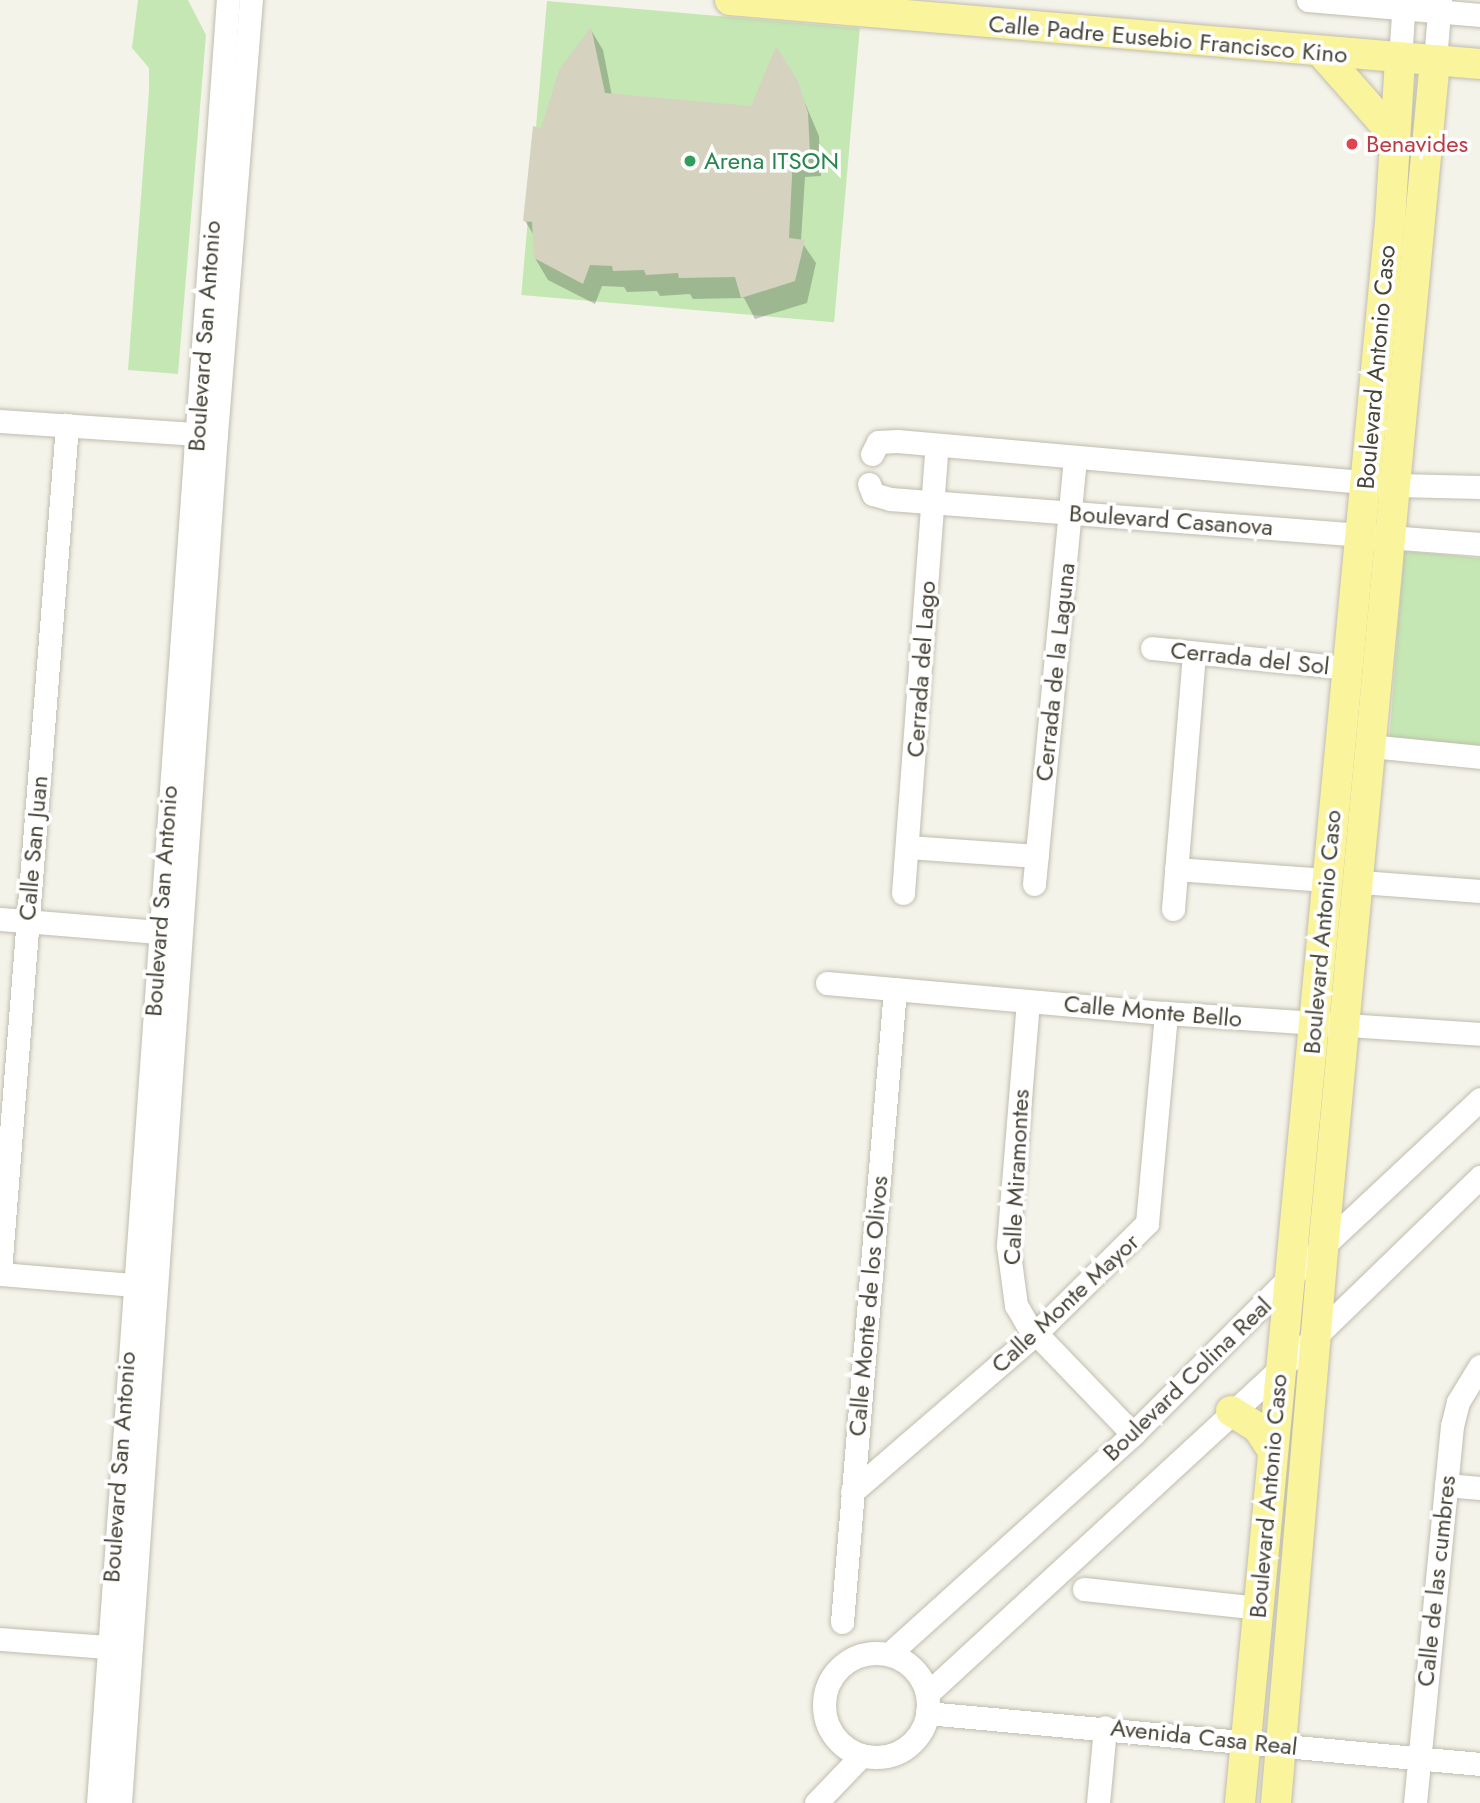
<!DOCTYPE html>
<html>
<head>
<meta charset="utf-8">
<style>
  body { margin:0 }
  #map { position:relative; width:1480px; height:1803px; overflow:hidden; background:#f4f3ea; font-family:Jost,sans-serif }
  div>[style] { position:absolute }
  .green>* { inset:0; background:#c5e7b4; transform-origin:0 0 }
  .shadow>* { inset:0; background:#0003 }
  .building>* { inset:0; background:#d6d2c0 }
  .roads { filter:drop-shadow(0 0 2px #c0bdad) drop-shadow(0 0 2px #c0bdad) }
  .minor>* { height:23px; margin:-11.5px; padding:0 11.5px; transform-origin:11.5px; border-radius:11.5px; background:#fff }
  .minor>.ring { margin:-11.5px; padding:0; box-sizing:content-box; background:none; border:23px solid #fff; border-radius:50% }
  .major>* { height:30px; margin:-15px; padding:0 15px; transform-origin:15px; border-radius:15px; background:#faf49d }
  .dots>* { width:19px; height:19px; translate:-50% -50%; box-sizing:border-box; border:4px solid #fff; border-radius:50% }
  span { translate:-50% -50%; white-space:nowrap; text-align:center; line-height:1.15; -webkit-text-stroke:7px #fff; paint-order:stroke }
  .street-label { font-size:24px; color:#484538 }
  .health-label { font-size:24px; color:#be3a42 }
  .left { translate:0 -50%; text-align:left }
  .leisure-label { font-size:24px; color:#27864d }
</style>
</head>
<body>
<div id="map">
  <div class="green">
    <div style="clip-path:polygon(138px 0,188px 0,206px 35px,178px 374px,128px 370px,149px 91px,149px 68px,132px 48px)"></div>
    <div style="left:547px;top:1px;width:314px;height:295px;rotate:5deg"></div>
    <div style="clip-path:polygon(1404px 551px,1480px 558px,1480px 747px,1389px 743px)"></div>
  </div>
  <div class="shadow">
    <div style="clip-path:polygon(591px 30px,603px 50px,612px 96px,752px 108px,796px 82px,819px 136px,821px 176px,805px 177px,801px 241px,816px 263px,807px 303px,755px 319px,744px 298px,693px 299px,690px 294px,660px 296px,657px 291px,627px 292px,624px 287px,602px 286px,595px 304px,548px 280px,535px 258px,535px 237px,525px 221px,542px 130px)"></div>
  </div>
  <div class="building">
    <div style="clip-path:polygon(591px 27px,605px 93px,751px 106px,776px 46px,798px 81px,808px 113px,810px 154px,793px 156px,789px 238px,805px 240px,795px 281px,741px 298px,735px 277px,679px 278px,678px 273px,646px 275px,644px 270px,613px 271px,612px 266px,590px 265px,583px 284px,534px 258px,532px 222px,523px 221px,533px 126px,541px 128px,559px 70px)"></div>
  </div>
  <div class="roads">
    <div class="minor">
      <div style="left:1308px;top:0;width:173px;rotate:5deg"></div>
      <div style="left:1400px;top:60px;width:60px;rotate:-86.2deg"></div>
      <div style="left:1435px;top:60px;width:60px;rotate:-85.2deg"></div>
      <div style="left:0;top:421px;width:198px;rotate:3.8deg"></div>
      <div style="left:872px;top:454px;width:13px;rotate:-63deg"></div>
      <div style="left:878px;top:442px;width:19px;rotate:-3deg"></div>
      <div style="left:897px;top:441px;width:501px;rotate:5.04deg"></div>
      <div style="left:1396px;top:485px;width:84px;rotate:1.4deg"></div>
      <div style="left:869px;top:484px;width:11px;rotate:68deg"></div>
      <div style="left:873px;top:494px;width:18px;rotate:16deg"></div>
      <div style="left:890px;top:499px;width:592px;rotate:4.36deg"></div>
      <div style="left:1152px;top:648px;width:197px;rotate:5.8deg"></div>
      <div style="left:1370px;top:746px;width:111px;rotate:5.7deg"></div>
      <div style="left:908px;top:847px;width:129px;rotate:4deg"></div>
      <div style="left:1176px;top:869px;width:150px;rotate:4.2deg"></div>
      <div style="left:1361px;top:882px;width:119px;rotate:4.3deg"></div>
      <div style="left:1034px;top:884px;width:427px;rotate:-84.5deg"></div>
      <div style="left:903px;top:893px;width:448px;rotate:-85.7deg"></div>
      <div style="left:1173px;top:909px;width:257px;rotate:-85.3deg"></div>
      <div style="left:0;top:919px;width:159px;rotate:4.7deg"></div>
      <div style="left:827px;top:983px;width:340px;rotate:5.1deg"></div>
      <div style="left:1166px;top:1013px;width:315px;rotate:3.8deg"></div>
      <div style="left:1028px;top:1001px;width:246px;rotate:94.7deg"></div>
      <div style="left:1008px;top:1246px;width:60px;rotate:82.3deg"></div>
      <div style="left:1016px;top:1305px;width:22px;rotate:60deg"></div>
      <div style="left:1027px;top:1324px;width:153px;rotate:46.1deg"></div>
      <div style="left:0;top:1271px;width:849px;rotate:-85.47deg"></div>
      <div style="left:0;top:1274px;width:133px;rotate:4.7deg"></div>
      <div style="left:1446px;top:1485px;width:34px;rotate:5deg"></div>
      <div style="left:852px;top:1492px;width:243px;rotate:-40.8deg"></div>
      <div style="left:1036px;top:1333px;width:156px;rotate:-44.7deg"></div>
      <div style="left:1147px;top:1223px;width:211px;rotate:-84.8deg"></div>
      <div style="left:1084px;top:1589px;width:175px;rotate:6.2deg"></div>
      <div style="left:842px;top:1622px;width:635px;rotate:-85.21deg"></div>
      <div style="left:0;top:1639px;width:106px;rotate:4.3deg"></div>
      <div class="ring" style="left:824px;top:1653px;width:81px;height:81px"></div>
      <div style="left:889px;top:1654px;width:329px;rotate:-42deg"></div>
      <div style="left:1133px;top:1434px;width:221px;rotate:-45deg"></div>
      <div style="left:1289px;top:1278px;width:262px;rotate:-43.1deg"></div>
      <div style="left:927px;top:1694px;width:531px;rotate:-42.64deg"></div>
      <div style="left:1318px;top:1334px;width:226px;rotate:-44.1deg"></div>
      <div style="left:927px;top:1713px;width:555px;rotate:5.27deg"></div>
      <div style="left:98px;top:1803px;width:1808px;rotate:-85.88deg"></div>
      <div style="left:120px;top:1803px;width:1372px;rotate:-85.99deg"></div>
      <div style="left:216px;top:434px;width:435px;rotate:-85.4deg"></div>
      <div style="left:816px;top:1803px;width:66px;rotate:-46.2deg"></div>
      <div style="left:1098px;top:1803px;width:76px;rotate:-84.7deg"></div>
      <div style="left:1415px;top:1803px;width:379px;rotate:-84.4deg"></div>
      <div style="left:1452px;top:1426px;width:25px;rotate:-76deg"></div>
      <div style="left:1458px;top:1402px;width:42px;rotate:-58.6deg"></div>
    </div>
    <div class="major">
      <div style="left:730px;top:0;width:753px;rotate:4.88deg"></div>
      <div style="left:1321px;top:52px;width:111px;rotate:48.7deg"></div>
      <div style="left:1231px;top:1411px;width:32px;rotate:32deg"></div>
      <div style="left:1258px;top:1428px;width:24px;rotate:57deg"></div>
      <div style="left:1240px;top:1803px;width:1587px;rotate:-84.58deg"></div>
      <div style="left:1390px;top:223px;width:163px;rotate:-86.5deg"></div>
      <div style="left:1276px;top:1803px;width:555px;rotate:-85.14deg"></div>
      <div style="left:1323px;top:1250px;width:1195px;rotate:-84.62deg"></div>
    </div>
  </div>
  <div class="dots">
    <div style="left:1352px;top:144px;background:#e0444e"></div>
    <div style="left:690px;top:161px;background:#2e9e5b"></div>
  </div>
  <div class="street-label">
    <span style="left:1168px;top:39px;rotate:5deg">Calle Padre Eusebio Francisco Kino</span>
    <span style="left:204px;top:336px;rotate:-86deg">Boulevard San Antonio</span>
    <span style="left:1376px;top:367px;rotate:-85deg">Boulevard Antonio Caso</span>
    <span style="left:1171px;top:520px;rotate:4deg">Boulevard Casanova</span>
    <span style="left:1250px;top:658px;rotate:6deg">Cerrada del Sol</span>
    <span style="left:921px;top:669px;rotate:-86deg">Cerrada del Lago</span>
    <span style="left:1055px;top:672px;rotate:-84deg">Cerrada de la Laguna</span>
    <span style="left:33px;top:848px;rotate:-85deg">Calle San Juan</span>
    <span style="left:161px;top:901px;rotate:-86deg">Boulevard San Antonio</span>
    <span style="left:1322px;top:932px;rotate:-85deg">Boulevard Antonio Caso</span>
    <span style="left:1153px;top:1011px;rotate:5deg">Calle Monte Bello</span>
    <span style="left:1016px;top:1177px;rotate:-87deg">Calle Miramontes</span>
    <span style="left:1065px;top:1303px;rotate:-43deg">Calle Monte Mayor</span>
    <span style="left:868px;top:1306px;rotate:-85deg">Calle Monte de los Olivos</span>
    <span style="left:1187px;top:1379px;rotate:-44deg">Boulevard Colina Real</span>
    <span style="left:119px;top:1467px;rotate:-86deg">Boulevard San Antonio</span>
    <span style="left:1268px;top:1496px;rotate:-85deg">Boulevard Antonio Caso</span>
    <span style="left:1436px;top:1581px;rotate:-84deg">Calle de las cumbres</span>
    <span style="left:1204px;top:1737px;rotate:6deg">Avenida Casa Real</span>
  </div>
  <div class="health-label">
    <span class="left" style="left:1366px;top:144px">Benavides</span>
  </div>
  <div class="leisure-label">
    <span class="left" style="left:704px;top:161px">Arena ITSON</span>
  </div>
</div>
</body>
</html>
